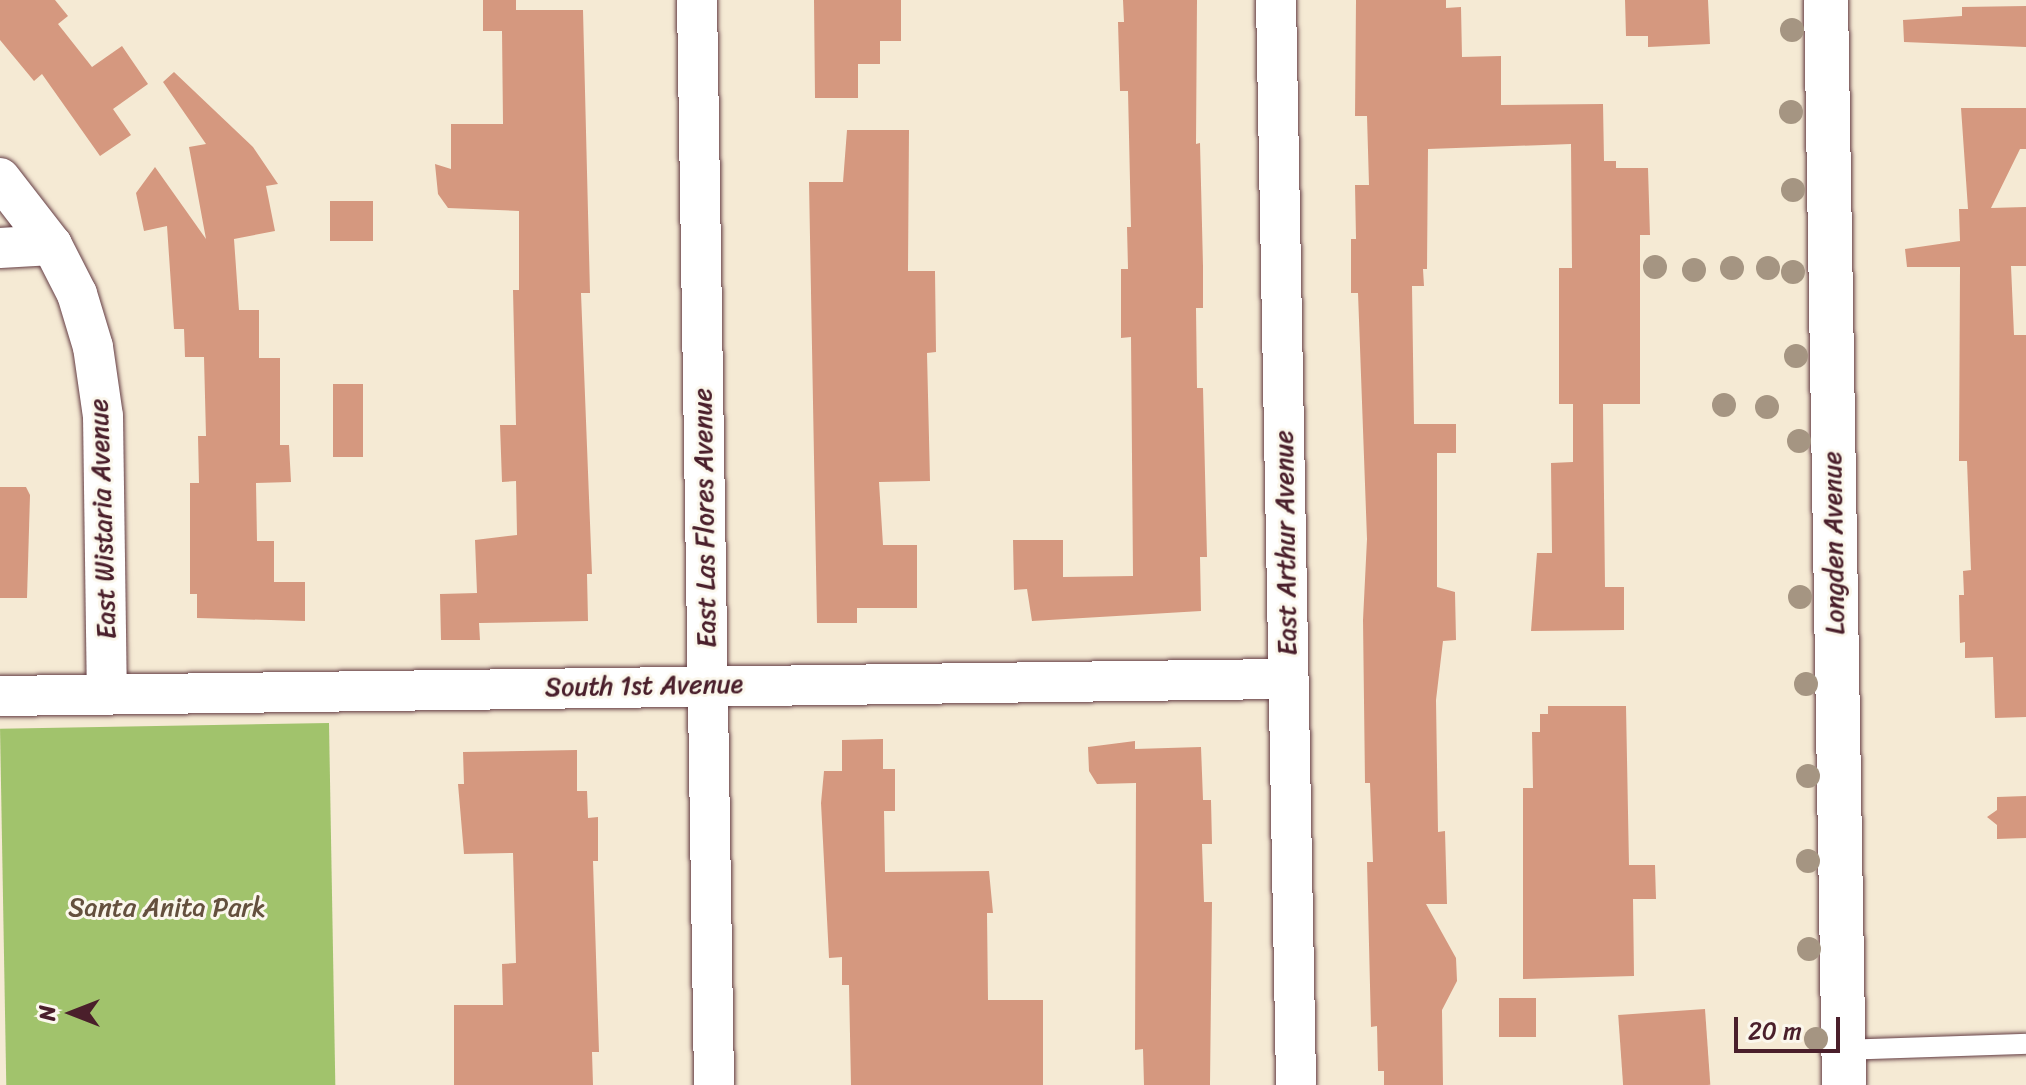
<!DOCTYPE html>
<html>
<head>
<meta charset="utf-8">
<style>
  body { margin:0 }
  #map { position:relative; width:2026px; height:1085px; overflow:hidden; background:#f5ead4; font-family:Sriracha,sans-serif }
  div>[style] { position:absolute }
  .green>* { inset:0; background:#a1c36c; transform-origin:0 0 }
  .building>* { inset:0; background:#d5987f; transform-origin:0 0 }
  .roads { filter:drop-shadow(0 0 2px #643d44) drop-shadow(0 0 2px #643d44) }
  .service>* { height:20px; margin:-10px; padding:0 10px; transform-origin:10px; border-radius:10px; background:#fff }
  .minor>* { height:40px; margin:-20px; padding:0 20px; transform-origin:20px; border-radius:20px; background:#fff }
  .tertiary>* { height:44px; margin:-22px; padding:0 22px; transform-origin:22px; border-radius:22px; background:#fff }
  .trees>* { width:24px; height:24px; margin:-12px; border-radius:50%; background:#a59582 }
  span { translate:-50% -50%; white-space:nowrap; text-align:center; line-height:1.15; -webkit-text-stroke:6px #fbf7ec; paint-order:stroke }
  .street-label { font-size:26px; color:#4a1f2b }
  .park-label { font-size:26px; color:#64503e }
  .north { position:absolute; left:32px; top:973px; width:80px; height:80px; -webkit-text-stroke:6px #fbf7ec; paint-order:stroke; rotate:270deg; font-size:22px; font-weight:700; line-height:32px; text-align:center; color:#4a1f2b }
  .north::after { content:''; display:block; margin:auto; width:28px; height:36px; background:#4a1f2b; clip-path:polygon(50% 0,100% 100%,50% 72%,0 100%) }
  .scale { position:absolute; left:1734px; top:1017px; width:106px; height:36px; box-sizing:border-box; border:4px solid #4a1f2b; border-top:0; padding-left:10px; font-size:24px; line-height:28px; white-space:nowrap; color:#4a1f2b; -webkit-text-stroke:6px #fbf7ec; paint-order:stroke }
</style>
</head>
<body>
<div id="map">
  <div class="green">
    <div style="left:329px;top:723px;width:362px;height:329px;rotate:89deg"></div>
  </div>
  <div class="building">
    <div style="clip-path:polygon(0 0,55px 0,68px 16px,58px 24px,92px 67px,122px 46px,148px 84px,113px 109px,131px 135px,100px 156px,42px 74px,34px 81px,0 40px)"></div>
    <div style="clip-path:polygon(483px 0,516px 0,516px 10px,583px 10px,590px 293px,581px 293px,592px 574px,587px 574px,588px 621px,479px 623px,480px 640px,441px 640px,440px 594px,477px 593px,475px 540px,517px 535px,516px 481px,502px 482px,500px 425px,516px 425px,513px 290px,519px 290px,519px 211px,448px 208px,438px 194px,435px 164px,451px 169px,451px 124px,503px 124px,502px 31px,483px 31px)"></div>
    <div style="clip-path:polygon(814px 0,901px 0,901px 41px,880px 41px,880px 64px,858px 64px,858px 98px,815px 98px)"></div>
    <div style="clip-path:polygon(1123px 0,1197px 0,1196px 144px,1200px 143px,1203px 266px,1203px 308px,1196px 308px,1197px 388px,1203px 388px,1207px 557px,1200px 557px,1201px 611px,1032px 621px,1027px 589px,1014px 590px,1013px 540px,1063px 540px,1063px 577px,1133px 576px,1131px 337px,1121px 338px,1121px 269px,1128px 269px,1127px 227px,1131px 227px,1128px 91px,1120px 91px,1118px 22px,1124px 22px)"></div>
    <div style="clip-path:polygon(1356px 0,1446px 0,1446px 8px,1461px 7px,1462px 57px,1501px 56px,1501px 105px,1603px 104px,1604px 161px,1616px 161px,1616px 168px,1648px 168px,1650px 235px,1640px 235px,1640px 404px,1603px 404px,1605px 587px,1624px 587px,1624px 630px,1531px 631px,1537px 553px,1552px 553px,1551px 463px,1573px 462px,1573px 404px,1559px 404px,1559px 268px,1572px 268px,1571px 144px,1428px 149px,1427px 269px,1423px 269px,1424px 286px,1412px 286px,1414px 424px,1456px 424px,1456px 453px,1437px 453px,1437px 587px,1455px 592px,1456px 640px,1443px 641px,1436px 700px,1438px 832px,1445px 831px,1447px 904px,1426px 904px,1456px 958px,1457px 981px,1442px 1010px,1443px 1085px,1384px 1085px,1384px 1071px,1378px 1071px,1377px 1026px,1371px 1027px,1367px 862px,1373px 862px,1370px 783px,1365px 783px,1363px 620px,1367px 539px,1358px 293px,1351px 293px,1351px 239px,1356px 239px,1355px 185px,1369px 185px,1367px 116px,1355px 116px)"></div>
    <div style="clip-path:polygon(1625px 0,1708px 0,1710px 44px,1648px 47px,1648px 36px,1626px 36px)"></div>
    <div style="clip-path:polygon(2026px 6px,2026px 47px,1904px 42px,1903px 20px,1962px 16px,1962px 7px)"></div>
    <div style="clip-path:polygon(174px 72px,253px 147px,278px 184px,266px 186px,275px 231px,234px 239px,239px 310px,259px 310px,259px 358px,280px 358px,280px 445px,289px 445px,291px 482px,256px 483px,257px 541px,274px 541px,274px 582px,305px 582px,305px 621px,197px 618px,197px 594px,190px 594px,190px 483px,199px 483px,198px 436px,206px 436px,204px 357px,185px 357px,184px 329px,174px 329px,167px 226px,144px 231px,136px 193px,155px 167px,206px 239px,189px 147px,206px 144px,163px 82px)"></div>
    <div style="clip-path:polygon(1961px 108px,2026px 108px,2026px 149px,2020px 149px,1991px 208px,2026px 207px,2026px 266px,2011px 266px,2014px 335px,2026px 335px,2026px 717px,1995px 718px,1993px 657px,1965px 658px,1965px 642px,1960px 643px,1959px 595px,1964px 595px,1963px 571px,1971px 570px,1967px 461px,1959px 461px,1960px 267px,1907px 267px,1905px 249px,1960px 241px,1959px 209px,1968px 209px)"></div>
    <div style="clip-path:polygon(847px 130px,909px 130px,908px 271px,935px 271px,936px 352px,927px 353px,930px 481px,879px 482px,883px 545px,917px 545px,917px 608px,857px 608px,857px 623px,817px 623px,809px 182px,843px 182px)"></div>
    <div style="left:330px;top:201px;width:43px;height:40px"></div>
    <div style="left:333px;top:384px;width:30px;height:73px"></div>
    <div style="clip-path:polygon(0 487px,26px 487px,30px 495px,27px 598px,0 598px)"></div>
    <div style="clip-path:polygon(1548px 706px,1626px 706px,1629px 865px,1655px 865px,1656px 899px,1633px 899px,1634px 976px,1523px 979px,1523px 788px,1533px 788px,1532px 732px,1540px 732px,1540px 714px,1548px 714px)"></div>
    <div style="clip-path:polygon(883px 739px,883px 769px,895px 769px,895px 811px,884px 811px,885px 872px,989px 871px,993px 913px,987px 913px,988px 1000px,1043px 1000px,1043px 1085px,851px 1085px,849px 985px,842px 985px,842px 957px,829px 958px,821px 803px,824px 771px,842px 771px,842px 740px)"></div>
    <div style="clip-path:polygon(1135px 741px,1135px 749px,1201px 747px,1203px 800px,1211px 800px,1212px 844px,1202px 844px,1204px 902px,1212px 902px,1210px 1085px,1144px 1085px,1143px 1049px,1135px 1050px,1136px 783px,1097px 784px,1089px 771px,1088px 747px)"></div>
    <div style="clip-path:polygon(577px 750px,577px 791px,587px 791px,588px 818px,598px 817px,598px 861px,593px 861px,599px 1052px,592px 1052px,593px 1085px,454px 1085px,454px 1005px,503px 1005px,502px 964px,516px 963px,513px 853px,464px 854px,458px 784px,464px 784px,463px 752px)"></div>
    <div style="clip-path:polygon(2026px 796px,2026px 838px,1997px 839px,1997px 825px,1987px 817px,1997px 810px,1997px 797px)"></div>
    <div style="left:1499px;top:998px;width:37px;height:39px"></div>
    <div style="left:1705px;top:1009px;width:76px;height:87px;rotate:86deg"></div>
  </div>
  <div class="roads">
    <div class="service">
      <div style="left:1843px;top:1050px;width:183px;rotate:-1.9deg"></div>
    </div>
    <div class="minor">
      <div style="left:697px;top:0;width:1085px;rotate:89.1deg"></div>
      <div style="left:1276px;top:0;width:1085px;rotate:88.94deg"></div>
      <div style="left:0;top:178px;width:85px;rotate:52.2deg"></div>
      <div style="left:52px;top:245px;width:55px;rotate:63deg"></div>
      <div style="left:77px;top:294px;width:55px;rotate:73.2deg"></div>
      <div style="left:93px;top:347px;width:70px;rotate:81.8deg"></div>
      <div style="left:103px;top:416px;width:278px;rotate:89.2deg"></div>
      <div style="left:0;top:248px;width:52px;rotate:-3.3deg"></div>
      <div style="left:0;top:696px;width:1288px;rotate:-0.76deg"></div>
    </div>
    <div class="tertiary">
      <div style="left:1826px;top:0;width:1085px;rotate:89.05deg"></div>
    </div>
  </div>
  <div class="trees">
    <div style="left:1792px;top:30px"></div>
    <div style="left:1791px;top:112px"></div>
    <div style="left:1793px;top:190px"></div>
    <div style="left:1655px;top:267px"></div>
    <div style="left:1732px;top:268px"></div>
    <div style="left:1768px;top:268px"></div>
    <div style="left:1694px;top:270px"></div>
    <div style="left:1793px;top:272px"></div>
    <div style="left:1796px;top:356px"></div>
    <div style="left:1724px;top:405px"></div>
    <div style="left:1767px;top:407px"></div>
    <div style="left:1799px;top:441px"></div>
    <div style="left:1800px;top:597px"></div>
    <div style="left:1806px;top:684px"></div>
    <div style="left:1808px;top:776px"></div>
    <div style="left:1808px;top:861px"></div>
    <div style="left:1809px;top:949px"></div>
    <div style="left:1816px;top:1039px"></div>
  </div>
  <div class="street-label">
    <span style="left:705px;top:518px;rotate:-91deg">East Las Flores Avenue</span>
    <span style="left:103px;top:519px;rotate:-92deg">East Wistaria Avenue</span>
    <span style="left:1286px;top:543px;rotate:-91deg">East Arthur Avenue</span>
    <span style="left:1834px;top:543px;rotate:-91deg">Longden Avenue</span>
    <span style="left:644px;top:686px;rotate:-1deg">South 1st Avenue</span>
  </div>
  <div class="park-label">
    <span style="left:167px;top:908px">Santa Anita Park</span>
  </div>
  <div class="north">N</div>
  <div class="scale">20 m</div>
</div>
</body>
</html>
